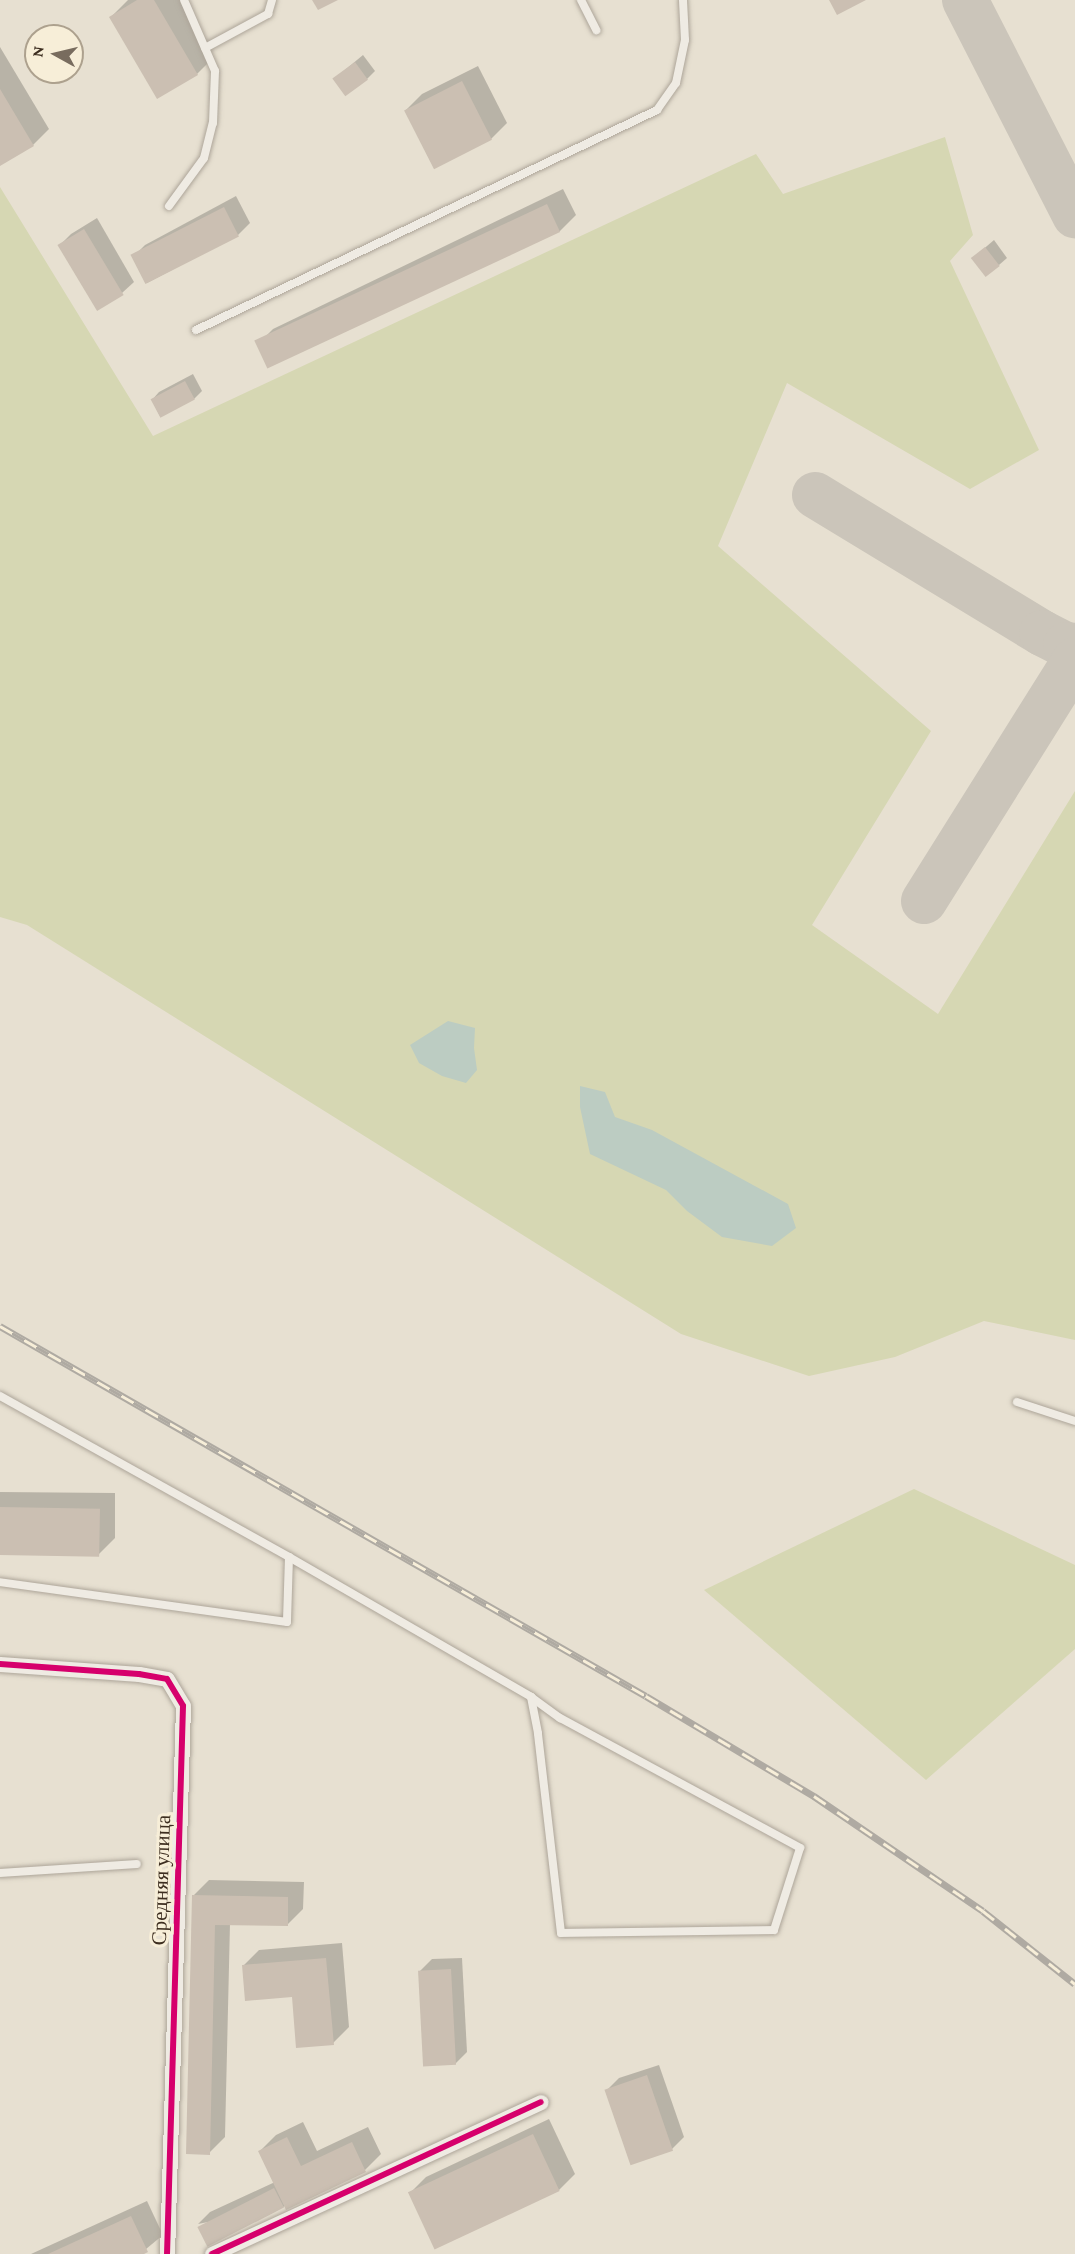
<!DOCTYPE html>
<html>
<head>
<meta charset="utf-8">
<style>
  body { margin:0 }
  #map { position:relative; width:1075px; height:2254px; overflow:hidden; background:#e7e0d1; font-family:"Crimson Pro",serif }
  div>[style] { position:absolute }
  .green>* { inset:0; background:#d6d7b3 }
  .water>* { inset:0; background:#bcccc2 }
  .shadow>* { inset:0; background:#0003 }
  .taxiway>* { height:46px; margin:-23px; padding:0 23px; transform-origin:23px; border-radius:23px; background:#cbc5ba }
  .building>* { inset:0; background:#cbbfb2; transform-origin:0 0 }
  .roads { filter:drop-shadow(0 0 2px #ada599) drop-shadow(0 0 2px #ada599) }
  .lane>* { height:8px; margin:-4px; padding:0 4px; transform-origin:4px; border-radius:4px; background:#efebe3 }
  .street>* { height:15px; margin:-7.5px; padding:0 7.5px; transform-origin:7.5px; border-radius:7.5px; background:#efebe3 }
  .rail>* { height:7px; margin-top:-3.5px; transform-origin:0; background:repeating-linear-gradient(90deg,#f7eed8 0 14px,#afaaa2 0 28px); box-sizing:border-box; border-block:2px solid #afaaa2 }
  .cycleway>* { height:6px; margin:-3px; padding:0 3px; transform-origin:3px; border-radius:3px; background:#d6006c }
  span { translate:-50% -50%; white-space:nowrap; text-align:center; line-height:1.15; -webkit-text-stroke:6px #f7eed8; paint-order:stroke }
  .street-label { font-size:21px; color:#3d2e20 }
  .north { position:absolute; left:24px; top:24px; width:60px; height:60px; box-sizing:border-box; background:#f7eed8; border:2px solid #ada18e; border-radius:50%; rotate:278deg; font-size:16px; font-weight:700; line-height:24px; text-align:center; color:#3d2e20 }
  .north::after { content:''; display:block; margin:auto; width:21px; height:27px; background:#786c5e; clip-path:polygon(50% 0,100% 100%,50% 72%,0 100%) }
</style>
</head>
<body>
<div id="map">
  <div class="green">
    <div style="clip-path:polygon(945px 137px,973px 235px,950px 261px,1039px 450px,970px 489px,787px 383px,718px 546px,931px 731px,812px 925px,938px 1014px,1075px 791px,1075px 1340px,984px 1321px,895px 1357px,809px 1376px,681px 1334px,27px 925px,0 917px,0 187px,153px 436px,756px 154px,783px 194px)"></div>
    <div style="clip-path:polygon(914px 1489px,1075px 1565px,1075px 1649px,926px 1780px,704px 1590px)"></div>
  </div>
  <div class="water">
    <div style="clip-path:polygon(448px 1021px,475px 1028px,474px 1048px,477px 1070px,466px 1083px,442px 1076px,419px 1063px,410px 1045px)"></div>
    <div style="clip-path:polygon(580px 1086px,605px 1092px,615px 1117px,652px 1130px,788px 1204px,796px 1228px,772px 1246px,722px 1237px,687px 1211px,666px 1190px,590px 1154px,580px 1107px)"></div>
  </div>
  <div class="shadow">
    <div style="clip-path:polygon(180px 0,213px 58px,197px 74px,111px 17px,128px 0)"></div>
    <div style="clip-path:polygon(0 47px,49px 129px,33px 145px,0 165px)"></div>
    <div style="clip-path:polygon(363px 55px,375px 71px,367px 79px,334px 79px)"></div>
    <div style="clip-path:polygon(478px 66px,507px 123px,491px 139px,406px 110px,422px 94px)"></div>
    <div style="clip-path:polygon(563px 189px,576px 215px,560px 231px,257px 345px,273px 329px)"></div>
    <div style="clip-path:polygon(236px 196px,250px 223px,238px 235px,147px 283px,133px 257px,145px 245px)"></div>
    <div style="clip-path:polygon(97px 218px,134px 282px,122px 293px,59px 246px,71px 234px)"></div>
    <div style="clip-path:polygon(994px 240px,1007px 258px,999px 265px,973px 258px)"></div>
    <div style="clip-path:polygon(193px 374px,202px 391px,194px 399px,160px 416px,152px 400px,159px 392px)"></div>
    <div style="clip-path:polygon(0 1492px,115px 1493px,115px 1538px,99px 1554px,0 1553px)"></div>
    <div style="clip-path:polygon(209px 1880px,304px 1882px,303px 1909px,287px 1925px,230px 1924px,225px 2137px,209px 2153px,193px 1896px)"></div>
    <div style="clip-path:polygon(342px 1943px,349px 2027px,333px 2043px,293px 1996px,243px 1966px,259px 1950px)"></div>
    <div style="clip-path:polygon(462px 1958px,467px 2052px,455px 2064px,420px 1971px,432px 1959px)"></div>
    <div style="clip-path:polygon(659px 2065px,684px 2137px,672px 2149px,607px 2090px,619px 2078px)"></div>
    <div style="clip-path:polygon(549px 2119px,575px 2174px,559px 2190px,410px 2193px,426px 2177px)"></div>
    <div style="clip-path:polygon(303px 2122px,317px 2151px,368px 2127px,381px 2154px,365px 2170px,283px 2207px,198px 2224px,210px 2212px,275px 2182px,260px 2151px,276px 2135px)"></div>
    <div style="clip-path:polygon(147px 2201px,163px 2235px,140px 2254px,31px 2254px)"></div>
  </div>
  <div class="taxiway">
    <div style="left:965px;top:0;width:242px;rotate:62.9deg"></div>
    <div style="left:815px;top:495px;width:266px;rotate:31.3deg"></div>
    <div style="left:1042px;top:633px;width:27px;rotate:27deg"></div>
    <div style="left:1066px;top:645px;width:9px;rotate:6deg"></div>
    <div style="left:924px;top:901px;width:284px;rotate:-57.9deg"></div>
  </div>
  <div class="building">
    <div style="clip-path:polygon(137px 0,154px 0,198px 75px,157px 99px,109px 17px)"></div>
    <div style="clip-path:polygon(312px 0,338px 0,318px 10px)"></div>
    <div style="clip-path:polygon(829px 0,866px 0,837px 15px)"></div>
    <div style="left:355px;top:62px;width:22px;height:28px;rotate:54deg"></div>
    <div style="left:462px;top:81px;width:66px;height:65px;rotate:63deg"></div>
    <div style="clip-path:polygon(0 89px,34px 146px,0 166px)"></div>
    <div style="left:547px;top:204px;width:31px;height:323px;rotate:65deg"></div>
    <div style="left:224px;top:207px;width:33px;height:105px;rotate:63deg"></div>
    <div style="left:84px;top:229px;width:77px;height:31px;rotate:59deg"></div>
    <div style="left:985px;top:247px;width:24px;height:18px;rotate:52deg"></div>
    <div style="left:185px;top:381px;width:21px;height:39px;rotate:62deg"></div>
    <div style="left:0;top:1507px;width:100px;height:48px;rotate:1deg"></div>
    <div style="clip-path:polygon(192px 1895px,288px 1897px,288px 1926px,215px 1925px,210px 2155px,186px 2154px)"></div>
    <div style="clip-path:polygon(326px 1958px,334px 2045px,296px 2048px,292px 1997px,245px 2001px,242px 1965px)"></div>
    <div style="left:451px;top:1969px;width:96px;height:33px;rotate:87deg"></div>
    <div style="left:647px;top:2075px;width:80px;height:45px;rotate:71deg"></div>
    <div style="left:533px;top:2134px;width:63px;height:138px;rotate:65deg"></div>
    <div style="clip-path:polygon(287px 2137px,301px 2166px,352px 2142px,366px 2172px,286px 2210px,258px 2151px)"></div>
    <div style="left:274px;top:2188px;width:22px;height:86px;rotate:63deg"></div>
    <div style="clip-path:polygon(131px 2216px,148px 2252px,144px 2254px,48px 2254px)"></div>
  </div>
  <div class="roads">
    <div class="lane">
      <div style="left:581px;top:0;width:34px;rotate:63deg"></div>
      <div style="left:205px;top:48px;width:72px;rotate:-28.4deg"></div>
      <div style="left:268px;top:14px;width:15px;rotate:-74deg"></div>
      <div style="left:169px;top:206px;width:59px;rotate:-53.9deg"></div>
      <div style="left:204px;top:158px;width:36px;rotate:-76deg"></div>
      <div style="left:213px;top:123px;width:52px;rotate:-87.8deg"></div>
      <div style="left:215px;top:71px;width:77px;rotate:-113.6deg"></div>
      <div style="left:196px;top:330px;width:511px;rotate:-25.51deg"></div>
      <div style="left:657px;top:110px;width:33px;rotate:-55deg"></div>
      <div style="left:676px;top:83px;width:44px;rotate:-78.2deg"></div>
      <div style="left:685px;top:40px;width:40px;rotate:-92.9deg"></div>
      <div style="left:0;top:1396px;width:331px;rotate:29.1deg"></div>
      <div style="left:289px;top:1557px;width:65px;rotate:91.8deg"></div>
      <div style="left:287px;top:1622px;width:290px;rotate:-172.1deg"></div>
      <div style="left:1017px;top:1402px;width:61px;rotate:18.1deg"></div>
      <div style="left:289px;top:1557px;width:280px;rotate:30deg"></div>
      <div style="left:531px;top:1697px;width:36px;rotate:36deg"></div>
      <div style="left:560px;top:1718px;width:273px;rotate:28.4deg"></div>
      <div style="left:800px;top:1848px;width:86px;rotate:107.6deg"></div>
      <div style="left:774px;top:1930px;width:213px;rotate:179.2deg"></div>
      <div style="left:561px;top:1933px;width:201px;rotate:-96.6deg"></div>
      <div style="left:538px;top:1733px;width:37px;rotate:-101deg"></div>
      <div style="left:0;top:1873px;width:137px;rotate:-3.8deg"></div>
    </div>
    <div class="street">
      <div style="left:0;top:1664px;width:139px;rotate:4.1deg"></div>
      <div style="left:139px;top:1674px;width:28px;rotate:10deg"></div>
      <div style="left:167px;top:1679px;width:31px;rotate:59deg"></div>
      <div style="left:183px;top:1706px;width:548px;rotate:91.67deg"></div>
      <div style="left:212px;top:2254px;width:362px;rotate:-24.8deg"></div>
    </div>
  </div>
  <div class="rail">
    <div style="left:0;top:1326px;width:744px;rotate:29.8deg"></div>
    <div style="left:646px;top:1696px;width:196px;rotate:30.8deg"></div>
    <div style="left:814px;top:1796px;width:204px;rotate:34.2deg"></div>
    <div style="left:983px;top:1911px;width:117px;rotate:38.4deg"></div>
  </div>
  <div class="cycleway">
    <div style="left:0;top:1664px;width:139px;rotate:4.1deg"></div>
    <div style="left:139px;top:1674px;width:28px;rotate:10deg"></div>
    <div style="left:167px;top:1679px;width:31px;rotate:59deg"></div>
    <div style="left:183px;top:1706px;width:548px;rotate:91.67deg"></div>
    <div style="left:212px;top:2254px;width:362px;rotate:-24.8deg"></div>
  </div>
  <div class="street-label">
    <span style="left:161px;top:1880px;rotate:-88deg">Средняя улица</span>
  </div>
  <div class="north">N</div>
</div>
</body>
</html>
